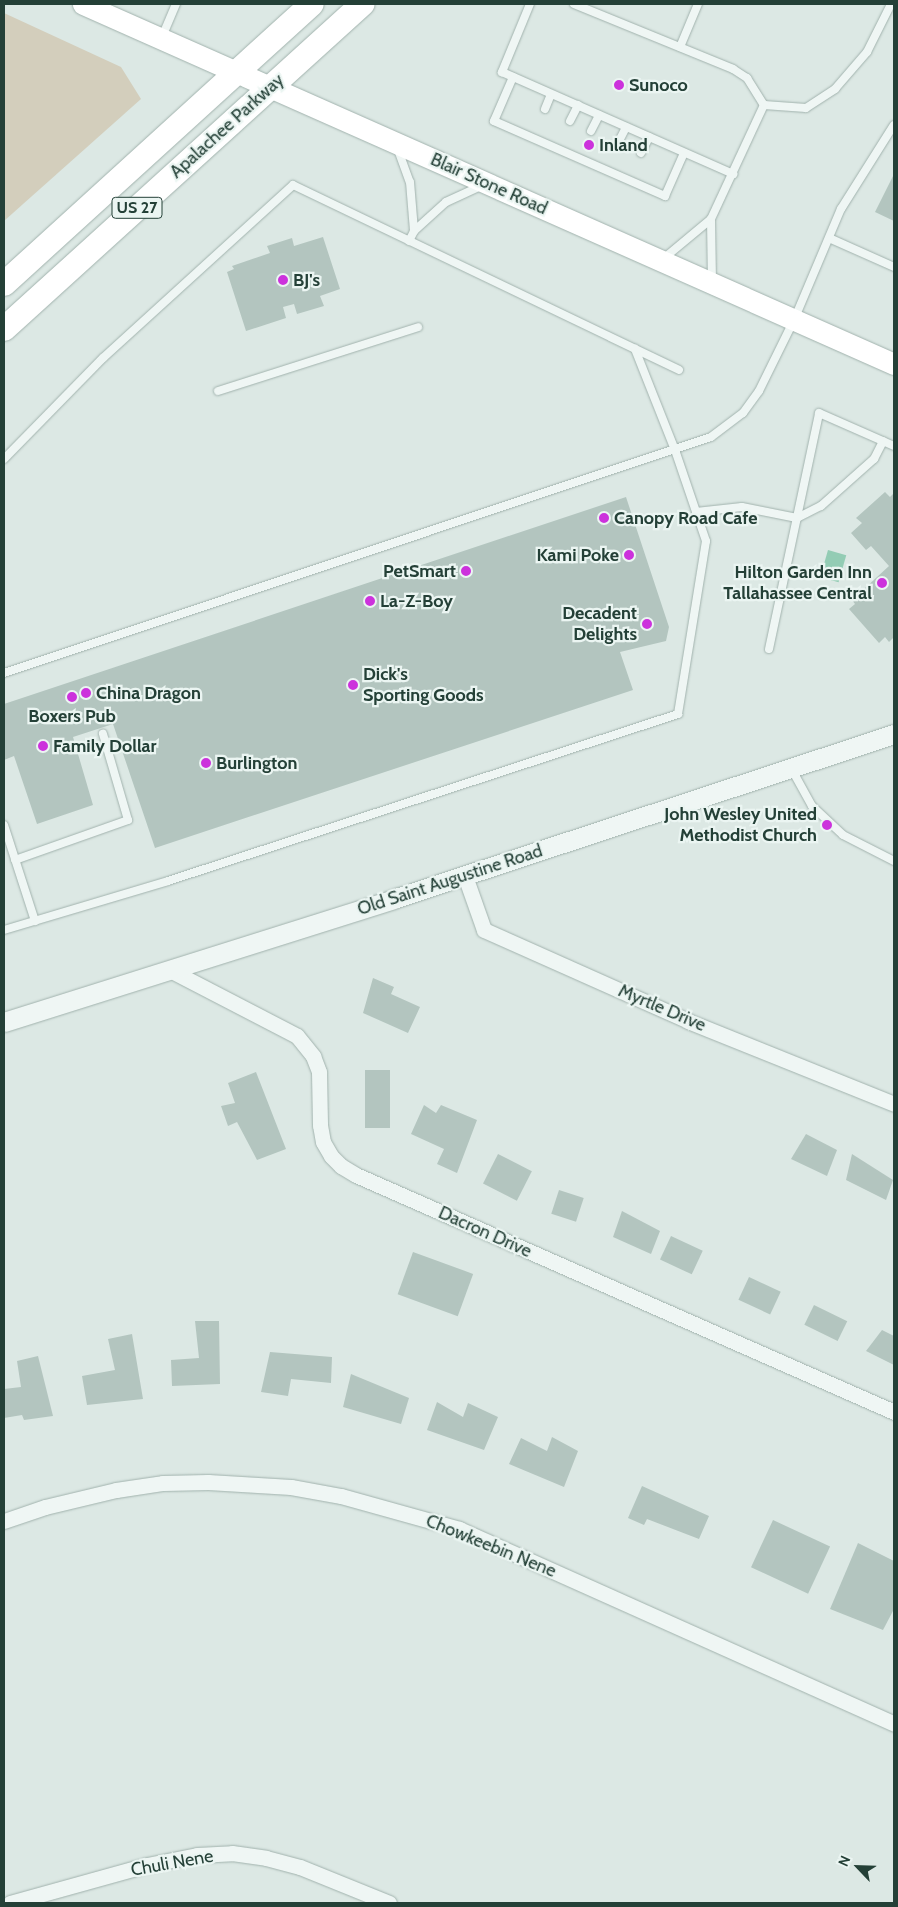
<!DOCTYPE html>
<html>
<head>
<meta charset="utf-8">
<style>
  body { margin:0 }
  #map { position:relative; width:898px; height:1907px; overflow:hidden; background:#dce8e4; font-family:Cabin,sans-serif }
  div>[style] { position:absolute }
  .green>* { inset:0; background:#d3cebc }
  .water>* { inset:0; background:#93ccb4; transform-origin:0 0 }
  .building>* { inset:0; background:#b3c5bf; transform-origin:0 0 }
  .roads { filter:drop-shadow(0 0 1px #a1b2ad) drop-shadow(0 0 1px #a1b2ad) }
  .service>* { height:8px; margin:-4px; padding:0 4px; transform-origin:4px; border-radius:4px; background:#eff6f4 }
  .minor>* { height:15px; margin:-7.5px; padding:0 7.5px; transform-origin:7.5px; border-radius:7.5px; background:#eff6f4 }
  .tertiary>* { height:19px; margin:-9.5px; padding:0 9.5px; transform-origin:9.5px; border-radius:9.5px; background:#eff6f4 }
  .secondary>* { height:21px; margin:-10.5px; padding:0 10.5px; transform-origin:10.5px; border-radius:10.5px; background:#fff }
  .primary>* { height:24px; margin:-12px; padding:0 12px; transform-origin:12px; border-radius:12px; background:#fff }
  .dots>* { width:14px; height:14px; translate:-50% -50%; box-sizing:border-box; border:2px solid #ebf5f2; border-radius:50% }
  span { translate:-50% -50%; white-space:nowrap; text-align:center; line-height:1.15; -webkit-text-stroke:4.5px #ebf5f2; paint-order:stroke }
  .shield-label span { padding:1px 4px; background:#ebf5f2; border:1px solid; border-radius:4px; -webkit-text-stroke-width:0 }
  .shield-label { font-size:16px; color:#244037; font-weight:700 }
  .poi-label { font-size:18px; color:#244037; font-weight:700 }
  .left { translate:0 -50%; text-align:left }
  .right { translate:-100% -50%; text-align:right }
  .street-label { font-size:18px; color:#244037 }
  .frame { position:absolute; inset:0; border:5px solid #244037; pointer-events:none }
  .north { position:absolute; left:833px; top:1842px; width:50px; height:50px; -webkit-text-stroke:4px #ebf5f2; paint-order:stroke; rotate:294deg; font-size:14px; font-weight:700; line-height:20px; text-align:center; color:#244037 }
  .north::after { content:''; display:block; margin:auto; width:18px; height:22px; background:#244037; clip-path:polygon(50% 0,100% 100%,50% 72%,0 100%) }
</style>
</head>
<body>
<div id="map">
  <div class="green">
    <div style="clip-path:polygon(4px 13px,121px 67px,141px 99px,4px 221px)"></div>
  </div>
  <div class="water">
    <div style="left:828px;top:550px;width:19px;height:28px;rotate:16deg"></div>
  </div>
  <div class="building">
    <div style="clip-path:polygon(894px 174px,894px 221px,875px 212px)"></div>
    <div style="clip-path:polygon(323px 237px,340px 289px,320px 296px,324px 306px,297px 314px,294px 304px,283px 307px,286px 318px,246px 331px,227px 272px,234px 269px,232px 266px,270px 253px,267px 246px,292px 238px,294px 246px)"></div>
    <div style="clip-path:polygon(885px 492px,890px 497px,894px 493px,894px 637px,889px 642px,885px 637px,879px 643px,849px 609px,855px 604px,852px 600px,889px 566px,871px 546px,866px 550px,851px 533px,862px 523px,856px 518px)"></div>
    <div style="clip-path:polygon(626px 497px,669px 627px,666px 641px,620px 652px,633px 690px,155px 848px,113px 724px,73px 737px,93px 805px,37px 824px,14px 756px,4px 760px,4px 704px)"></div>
    <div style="clip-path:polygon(373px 978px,394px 987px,391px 994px,420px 1007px,408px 1033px,363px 1013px)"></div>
    <div style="left:365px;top:1070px;width:25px;height:58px"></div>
    <div style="clip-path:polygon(256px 1072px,286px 1149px,257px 1160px,237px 1122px,228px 1126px,221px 1106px,235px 1103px,228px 1083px)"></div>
    <div style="clip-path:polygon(424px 1105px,436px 1113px,441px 1105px,477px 1120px,457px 1173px,437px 1164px,444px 1149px,411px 1134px)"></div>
    <div style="clip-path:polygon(806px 1134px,837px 1150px,827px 1176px,791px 1159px)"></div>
    <div style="left:498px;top:1154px;width:38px;height:33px;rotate:27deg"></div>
    <div style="clip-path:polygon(852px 1154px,893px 1180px,886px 1200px,846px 1180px)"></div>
    <div style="left:559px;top:1190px;width:26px;height:25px;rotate:18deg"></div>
    <div style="clip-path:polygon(622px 1211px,660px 1231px,651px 1254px,613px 1237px)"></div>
    <div style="left:671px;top:1236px;width:35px;height:26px;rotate:25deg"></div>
    <div style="left:413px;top:1252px;width:64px;height:45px;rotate:20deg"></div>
    <div style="left:749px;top:1277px;width:35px;height:25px;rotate:25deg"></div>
    <div style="left:814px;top:1305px;width:37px;height:22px;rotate:26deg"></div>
    <div style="clip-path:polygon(195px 1321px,219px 1321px,220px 1384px,172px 1386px,171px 1360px,199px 1358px)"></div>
    <div style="clip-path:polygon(882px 1330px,894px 1336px,894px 1365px,866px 1351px)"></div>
    <div style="clip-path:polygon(132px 1334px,143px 1399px,87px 1405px,82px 1376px,115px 1370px,108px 1339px)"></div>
    <div style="clip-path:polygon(270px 1352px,332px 1357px,331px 1383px,291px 1379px,288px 1396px,261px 1392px)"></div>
    <div style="clip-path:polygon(38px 1356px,53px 1416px,24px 1420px,22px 1415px,4px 1418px,4px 1389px,21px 1387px,17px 1361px)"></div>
    <div style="clip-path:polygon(351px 1374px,409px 1398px,401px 1424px,343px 1407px)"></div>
    <div style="clip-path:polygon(437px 1402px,463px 1417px,468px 1403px,498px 1417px,484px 1450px,427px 1430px)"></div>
    <div style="clip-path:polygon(552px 1437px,578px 1451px,564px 1487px,509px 1464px,521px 1438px,547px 1451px)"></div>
    <div style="clip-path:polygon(642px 1486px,709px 1516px,699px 1539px,647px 1519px,644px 1525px,628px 1518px)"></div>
    <div style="left:773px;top:1520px;width:63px;height:52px;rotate:25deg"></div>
    <div style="clip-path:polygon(858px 1543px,894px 1561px,894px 1609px,883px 1630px,830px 1609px)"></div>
  </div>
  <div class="roads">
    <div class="service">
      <div style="left:530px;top:4px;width:74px;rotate:112.4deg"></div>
      <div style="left:502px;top:72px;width:253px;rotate:23.8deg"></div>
      <div style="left:574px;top:4px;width:172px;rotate:22.2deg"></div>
      <div style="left:733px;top:69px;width:17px;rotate:33deg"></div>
      <div style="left:747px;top:78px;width:32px;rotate:58deg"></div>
      <div style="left:162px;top:37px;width:36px;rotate:-67deg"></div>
      <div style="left:680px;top:47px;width:47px;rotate:-67.3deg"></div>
      <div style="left:513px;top:77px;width:48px;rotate:113.4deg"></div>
      <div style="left:494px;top:121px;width:187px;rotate:23.7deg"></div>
      <div style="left:665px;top:196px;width:47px;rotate:-66.2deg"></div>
      <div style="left:764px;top:105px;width:42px;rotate:4.1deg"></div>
      <div style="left:806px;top:108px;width:35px;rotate:-33deg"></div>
      <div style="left:835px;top:89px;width:49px;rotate:-49.1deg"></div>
      <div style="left:867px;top:52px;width:54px;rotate:-63.4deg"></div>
      <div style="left:545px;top:109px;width:16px;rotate:-68deg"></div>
      <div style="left:570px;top:121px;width:18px;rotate:-63deg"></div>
      <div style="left:591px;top:131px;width:18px;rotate:-63deg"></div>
      <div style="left:618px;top:143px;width:18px;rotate:-63deg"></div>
      <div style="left:397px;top:147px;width:37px;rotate:70deg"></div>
      <div style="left:410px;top:182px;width:49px;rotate:85.3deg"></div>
      <div style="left:641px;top:153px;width:18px;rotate:-63deg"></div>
      <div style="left:711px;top:219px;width:61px;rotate:89.1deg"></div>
      <div style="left:829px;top:238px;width:71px;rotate:24deg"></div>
      <div style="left:409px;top:241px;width:11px;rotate:-63deg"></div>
      <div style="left:414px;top:231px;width:43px;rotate:-42.2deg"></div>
      <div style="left:446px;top:202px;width:41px;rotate:-24.7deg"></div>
      <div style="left:663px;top:259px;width:62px;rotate:-39.8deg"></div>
      <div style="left:711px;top:219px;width:126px;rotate:-65.1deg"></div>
      <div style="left:218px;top:391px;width:210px;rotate:-17.7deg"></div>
      <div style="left:4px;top:459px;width:141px;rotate:-45.6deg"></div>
      <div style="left:103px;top:358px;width:257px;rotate:-42.3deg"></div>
      <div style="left:293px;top:185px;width:428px;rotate:25.6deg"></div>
      <div style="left:696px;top:512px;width:46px;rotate:-6.2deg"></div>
      <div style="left:742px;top:507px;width:56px;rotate:11.3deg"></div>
      <div style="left:797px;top:518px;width:27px;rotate:-27deg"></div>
      <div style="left:821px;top:506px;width:71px;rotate:-41.6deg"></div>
      <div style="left:874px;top:459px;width:20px;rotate:-63deg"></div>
      <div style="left:769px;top:649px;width:241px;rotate:-78deg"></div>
      <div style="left:819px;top:413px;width:82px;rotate:23.7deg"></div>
      <div style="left:4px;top:673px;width:745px;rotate:-18.46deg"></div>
      <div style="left:711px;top:437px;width:40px;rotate:-37deg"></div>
      <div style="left:743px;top:413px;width:27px;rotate:-54deg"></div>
      <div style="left:759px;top:391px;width:79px;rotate:-63.8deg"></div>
      <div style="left:794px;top:320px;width:121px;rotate:-67.1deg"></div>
      <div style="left:841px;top:209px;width:99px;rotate:-57.8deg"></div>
      <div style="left:791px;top:768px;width:43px;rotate:61.1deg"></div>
      <div style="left:812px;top:806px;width:42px;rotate:43.1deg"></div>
      <div style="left:843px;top:835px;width:57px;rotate:27deg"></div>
      <div style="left:4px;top:825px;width:101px;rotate:72.1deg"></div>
      <div style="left:15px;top:860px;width:120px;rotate:-19.5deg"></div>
      <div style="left:128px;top:820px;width:90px;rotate:-106.2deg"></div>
      <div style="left:4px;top:930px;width:171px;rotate:-16.6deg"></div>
      <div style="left:168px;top:881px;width:537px;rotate:-18.13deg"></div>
      <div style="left:678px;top:714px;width:175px;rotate:-80.8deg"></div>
      <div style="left:706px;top:541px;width:96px;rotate:-108.8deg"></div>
      <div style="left:675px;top:450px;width:109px;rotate:-111.6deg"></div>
    </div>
    <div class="minor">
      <div style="left:465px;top:876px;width:57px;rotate:70.6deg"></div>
      <div style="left:484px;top:930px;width:223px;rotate:24deg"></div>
      <div style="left:688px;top:1021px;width:222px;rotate:21.9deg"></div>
      <div style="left:168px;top:969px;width:145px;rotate:27.4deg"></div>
      <div style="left:297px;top:1036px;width:26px;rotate:51deg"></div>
      <div style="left:313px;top:1056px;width:17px;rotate:69deg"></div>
      <div style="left:319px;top:1072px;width:53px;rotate:88.9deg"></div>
      <div style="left:320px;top:1125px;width:17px;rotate:80deg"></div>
      <div style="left:323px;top:1142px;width:16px;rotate:60deg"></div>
      <div style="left:331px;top:1156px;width:14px;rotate:45deg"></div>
      <div style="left:341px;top:1166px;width:17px;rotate:31deg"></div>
      <div style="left:356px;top:1175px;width:588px;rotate:23.77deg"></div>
      <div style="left:4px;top:1521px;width:43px;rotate:-18.9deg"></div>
      <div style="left:45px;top:1507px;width:73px;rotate:-13.5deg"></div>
      <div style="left:116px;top:1490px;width:48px;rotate:-8.5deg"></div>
      <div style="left:163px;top:1483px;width:45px;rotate:-1.3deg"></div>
      <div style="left:208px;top:1482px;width:83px;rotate:3.4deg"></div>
      <div style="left:291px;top:1487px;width:51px;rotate:10.2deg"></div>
      <div style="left:341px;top:1496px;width:123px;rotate:15.6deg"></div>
      <div style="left:459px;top:1529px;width:477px;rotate:24.1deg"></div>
      <div style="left:10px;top:1903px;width:142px;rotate:-15.5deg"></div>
      <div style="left:147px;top:1865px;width:51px;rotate:-11.3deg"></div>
      <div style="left:197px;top:1855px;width:35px;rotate:-3deg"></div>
      <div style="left:232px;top:1853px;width:34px;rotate:8deg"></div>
      <div style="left:266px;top:1858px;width:35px;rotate:15deg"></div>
      <div style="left:300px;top:1867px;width:96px;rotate:22deg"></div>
    </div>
    <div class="tertiary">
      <div style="left:4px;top:1022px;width:408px;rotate:-17.5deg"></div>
      <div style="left:393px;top:899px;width:527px;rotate:-18.23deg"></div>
    </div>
    <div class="secondary">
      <div style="left:83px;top:4px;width:887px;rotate:23.94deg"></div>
    </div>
    <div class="primary">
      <div style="left:4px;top:284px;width:416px;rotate:-42.3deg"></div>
      <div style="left:4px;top:329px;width:484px;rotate:-42.2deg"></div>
    </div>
  </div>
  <div class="dots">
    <div style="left:619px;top:85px;background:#cc32dc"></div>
    <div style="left:589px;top:145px;background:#cc32dc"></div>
    <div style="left:283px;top:280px;background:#cc32dc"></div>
    <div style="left:604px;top:518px;background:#cc32dc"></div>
    <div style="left:629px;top:555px;background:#cc32dc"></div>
    <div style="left:466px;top:571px;background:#cc32dc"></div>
    <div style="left:882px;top:583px;background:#cc32dc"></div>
    <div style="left:370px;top:601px;background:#cc32dc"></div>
    <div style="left:647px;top:624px;background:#cc32dc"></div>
    <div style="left:353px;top:685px;background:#cc32dc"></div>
    <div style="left:86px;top:693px;background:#cc32dc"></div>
    <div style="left:72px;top:697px;background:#cc32dc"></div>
    <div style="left:43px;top:746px;background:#cc32dc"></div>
    <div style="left:206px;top:763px;background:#cc32dc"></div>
    <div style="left:827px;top:825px;background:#cc32dc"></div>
  </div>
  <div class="shield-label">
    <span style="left:137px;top:208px">US 27</span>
  </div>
  <div class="poi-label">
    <span class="left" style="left:629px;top:85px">Sunoco</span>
    <span class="left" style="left:599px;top:145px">Inland</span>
    <span class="left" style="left:293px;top:280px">BJ's</span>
    <span class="left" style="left:614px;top:518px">Canopy Road Cafe</span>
    <span class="right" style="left:619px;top:555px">Kami Poke</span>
    <span class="right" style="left:456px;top:571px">PetSmart</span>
    <span class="right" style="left:872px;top:583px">Hilton Garden Inn<br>Tallahassee Central</span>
    <span class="left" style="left:380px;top:601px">La-Z-Boy</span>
    <span class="right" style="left:637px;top:624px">Decadent<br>Delights</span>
    <span class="left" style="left:363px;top:685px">Dick's<br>Sporting Goods</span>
    <span class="left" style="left:96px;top:693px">China Dragon</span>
    <span style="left:72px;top:716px">Boxers Pub</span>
    <span class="left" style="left:53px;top:746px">Family Dollar</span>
    <span class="left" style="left:216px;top:763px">Burlington</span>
    <span class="right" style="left:817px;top:825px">John Wesley United<br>Methodist Church</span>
  </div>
  <div class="street-label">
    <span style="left:227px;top:126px;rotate:-42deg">Apalachee Parkway</span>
    <span style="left:489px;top:184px;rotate:24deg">Blair Stone Road</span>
    <span style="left:450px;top:880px;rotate:-18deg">Old Saint Augustine Road</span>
    <span style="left:662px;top:1008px;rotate:23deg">Myrtle Drive</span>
    <span style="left:485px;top:1232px;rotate:24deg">Dacron Drive</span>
    <span style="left:491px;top:1546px;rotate:22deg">Chowkeebin Nene</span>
    <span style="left:172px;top:1863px;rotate:-10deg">Chuli Nene</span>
  </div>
  <div class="frame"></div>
  <div class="north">N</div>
</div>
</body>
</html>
